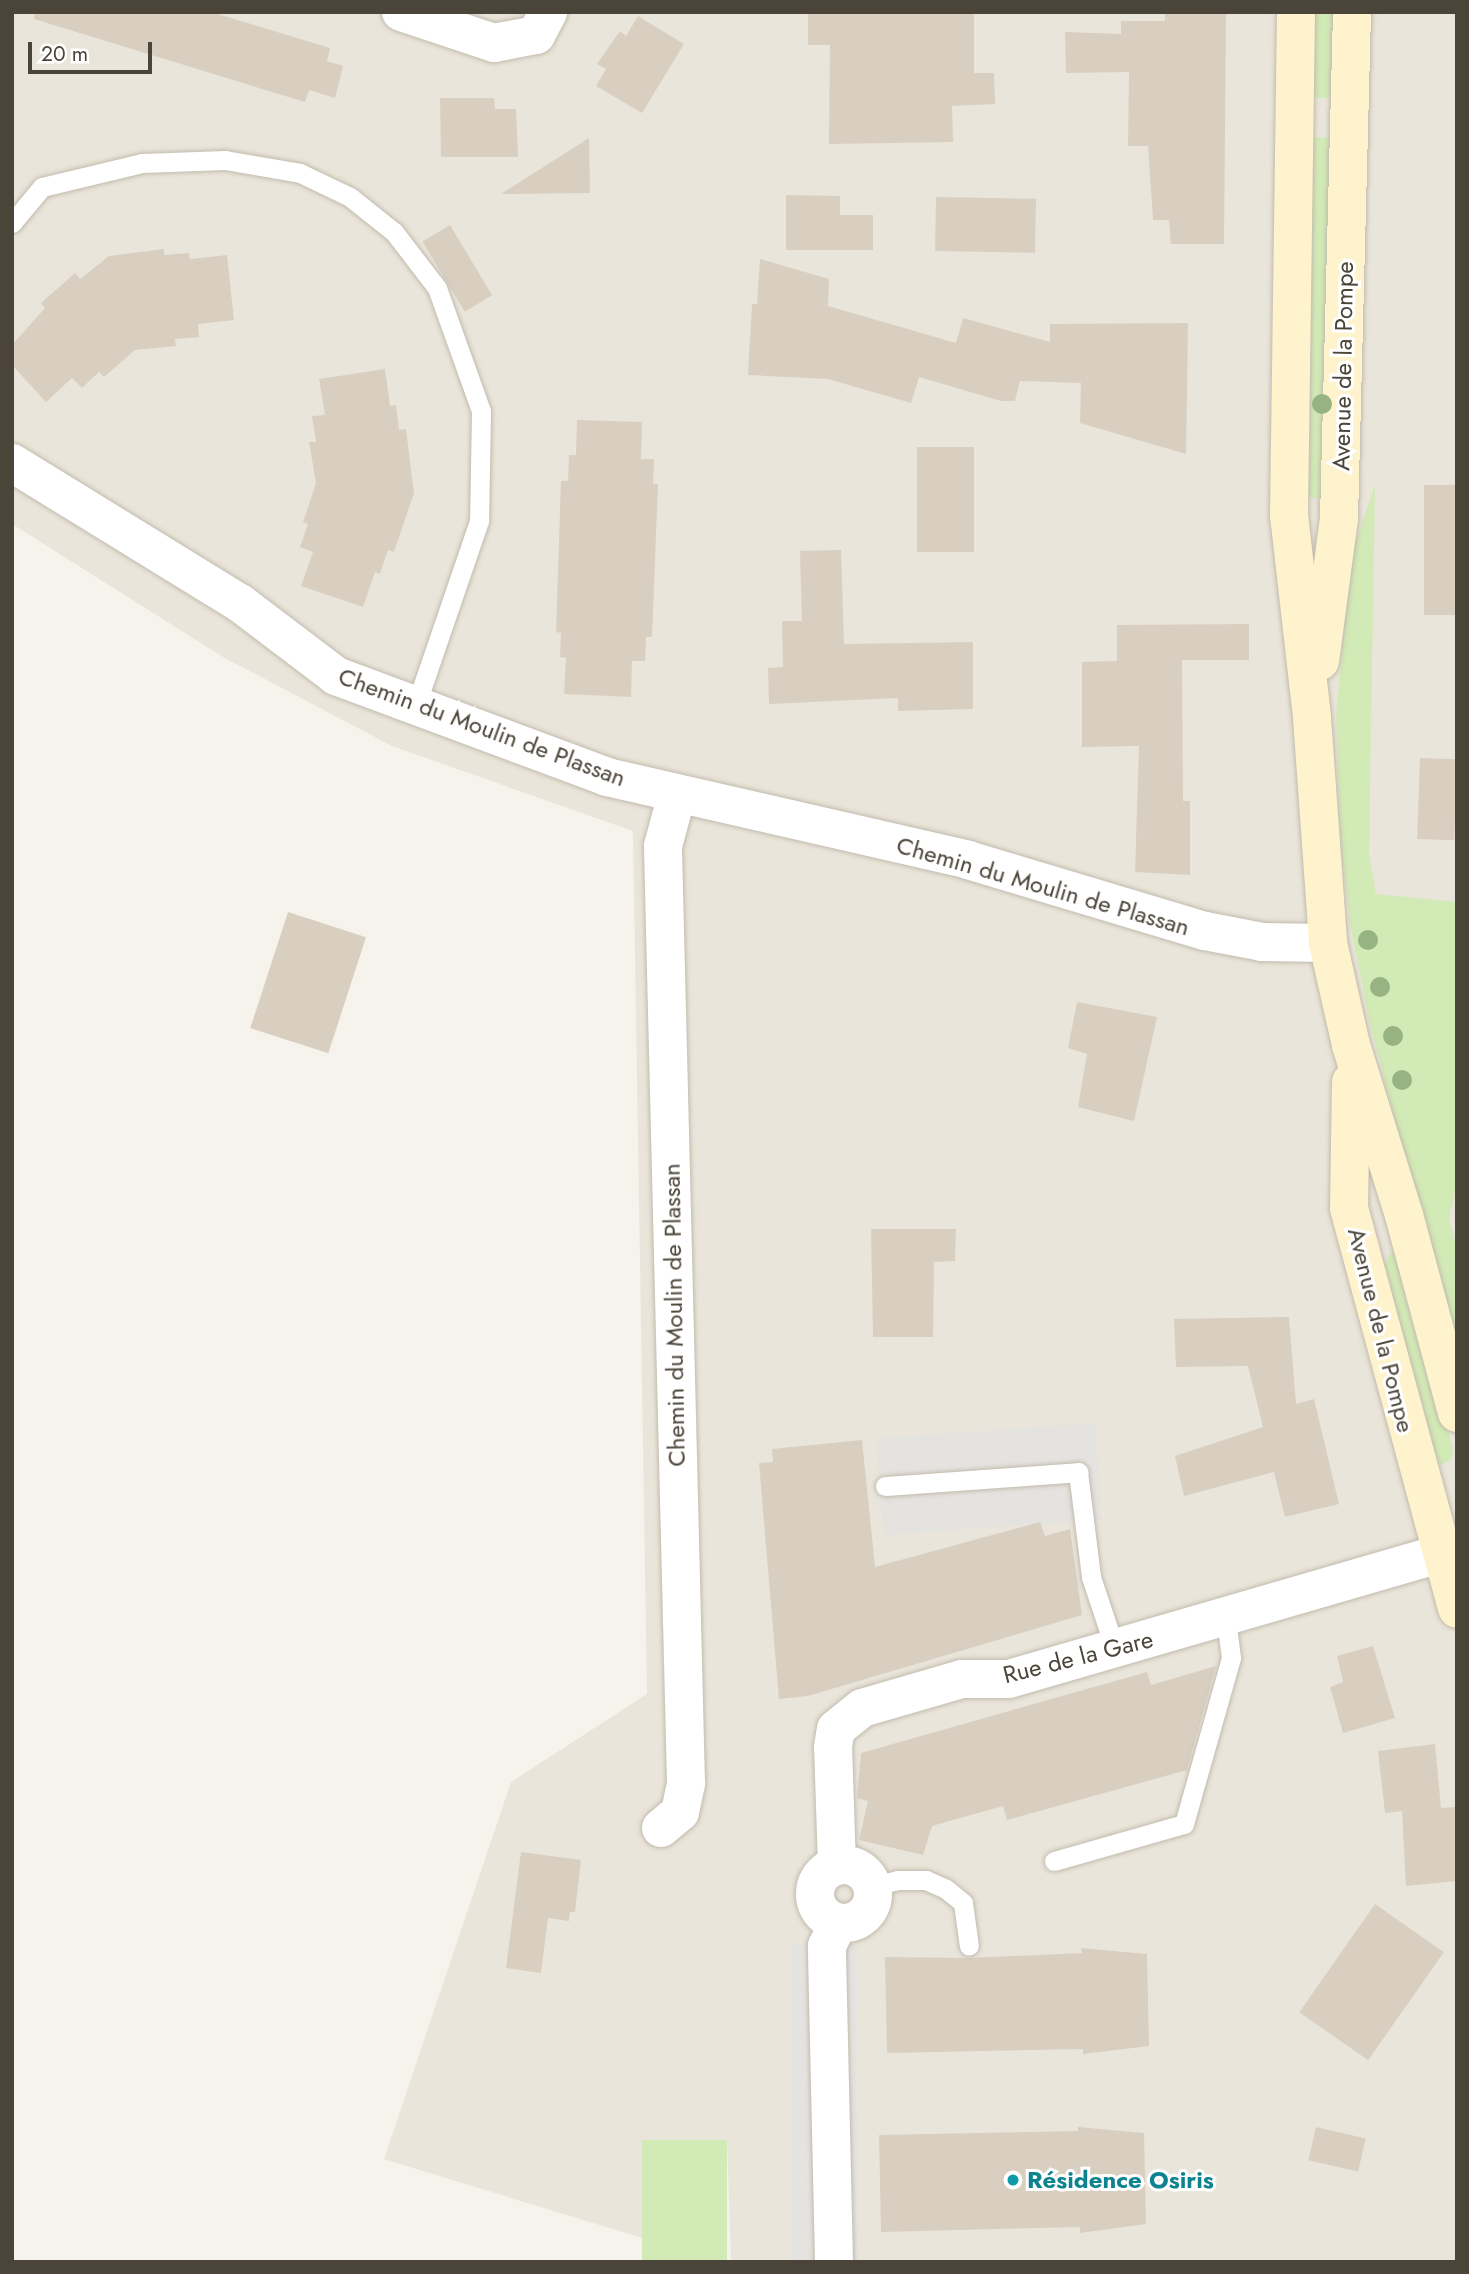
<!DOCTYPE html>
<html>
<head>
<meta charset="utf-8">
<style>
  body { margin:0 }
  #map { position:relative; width:1469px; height:2274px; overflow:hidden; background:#f6f3ec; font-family:Jost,sans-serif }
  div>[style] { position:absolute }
  .residential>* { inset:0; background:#eae5da }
  .green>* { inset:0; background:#d2eab5; transform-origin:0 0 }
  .parking>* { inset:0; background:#e5e3e0; transform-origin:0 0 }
  .building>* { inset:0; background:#d8cfc1; transform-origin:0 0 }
  .roads { filter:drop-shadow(0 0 2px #c2bbae) drop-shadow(0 0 2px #c2bbae) }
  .lane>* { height:19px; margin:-9.5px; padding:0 9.5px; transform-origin:9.5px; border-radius:9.5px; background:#fff }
  .street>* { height:38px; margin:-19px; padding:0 19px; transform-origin:19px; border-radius:19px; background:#fff }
  .street>.ring { margin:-19px; padding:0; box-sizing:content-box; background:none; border:38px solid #fff; border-radius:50% }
  .secondary>* { height:38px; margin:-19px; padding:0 19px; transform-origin:19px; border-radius:19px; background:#fff3cd }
  .trees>* { width:20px; height:20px; margin:-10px; border-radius:50%; background:#97b381 }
  .dots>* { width:19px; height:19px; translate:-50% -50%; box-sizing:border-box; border:4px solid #fff; border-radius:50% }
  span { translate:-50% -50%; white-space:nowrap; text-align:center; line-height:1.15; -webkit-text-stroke:6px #fff; paint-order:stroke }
  .street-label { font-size:24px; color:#4b4439 }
  .culture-label { font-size:24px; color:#0d838f; font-weight:700 }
  .left { translate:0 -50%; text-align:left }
  .frame { position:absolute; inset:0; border:14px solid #4b4439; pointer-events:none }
  .scale { position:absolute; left:28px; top:42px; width:124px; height:32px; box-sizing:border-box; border:4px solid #4b4439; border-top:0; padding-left:9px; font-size:21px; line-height:24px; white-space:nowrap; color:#4b4439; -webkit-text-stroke:5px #fff; paint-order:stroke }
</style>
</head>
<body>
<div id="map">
  <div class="residential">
    <div style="clip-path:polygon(12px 12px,1457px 12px,1457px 2262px,731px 2262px,727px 2140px,642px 2140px,642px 2238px,384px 2159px,511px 1782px,647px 1694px,633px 831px,392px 746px,223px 657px,12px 524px)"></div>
  </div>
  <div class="green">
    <div style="left:1309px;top:12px;width:29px;height:86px"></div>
    <div style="clip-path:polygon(1306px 137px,1336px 138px,1327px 495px,1317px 499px,1306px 496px)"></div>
    <div style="clip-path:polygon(1375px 485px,1369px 854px,1376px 894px,1457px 902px,1457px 1184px,1449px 1218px,1457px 1249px,1457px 1358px,1370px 1024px,1350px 923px,1340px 834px,1336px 715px,1351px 556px)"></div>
    <div style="clip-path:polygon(1391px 1252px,1401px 1253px,1453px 1449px,1451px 1459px,1442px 1465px,1433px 1461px,1380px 1271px)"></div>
    <div style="left:642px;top:2140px;width:85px;height:122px"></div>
  </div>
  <div class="parking">
    <div style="left:1095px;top:1423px;width:97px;height:219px;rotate:86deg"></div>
    <div style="left:792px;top:1944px;width:65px;height:318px"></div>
  </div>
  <div class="building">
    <div style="clip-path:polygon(35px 12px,211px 12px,330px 48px,327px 61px,343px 66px,335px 98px,309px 90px,305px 102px,34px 19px)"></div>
    <div style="clip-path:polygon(808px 12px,974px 12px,974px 73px,994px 73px,995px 104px,952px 106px,953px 142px,829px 144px,830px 45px,808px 45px)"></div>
    <div style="clip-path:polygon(1165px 12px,1226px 12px,1224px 244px,1171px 244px,1169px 220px,1153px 220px,1148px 146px,1128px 146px,1129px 72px,1066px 73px,1065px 32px,1121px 34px,1121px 21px,1165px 21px)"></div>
    <div style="clip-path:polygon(638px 16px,684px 44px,642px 113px,596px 86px,606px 69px,597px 64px,620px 31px,626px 36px)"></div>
    <div style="clip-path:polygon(440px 98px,494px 98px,495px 109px,516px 109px,518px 157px,441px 157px)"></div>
    <div style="clip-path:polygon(589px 138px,590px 193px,501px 194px)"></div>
    <div style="clip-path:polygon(786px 195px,840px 196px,840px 215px,873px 215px,873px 250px,786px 250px)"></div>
    <div style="left:936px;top:197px;width:100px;height:54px;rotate:1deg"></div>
    <div style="left:450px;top:225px;width:82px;height:32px;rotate:59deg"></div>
    <div style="clip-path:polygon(164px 249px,164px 255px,189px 253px,190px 259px,227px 255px,234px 320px,198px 324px,199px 337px,175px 339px,176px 346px,135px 350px,104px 377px,99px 372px,82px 388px,72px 378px,46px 402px,12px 365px,12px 345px,45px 308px,41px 303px,75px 273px,80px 279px,109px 256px)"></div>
    <div style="clip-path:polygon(760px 259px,829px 279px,828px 306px,956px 343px,963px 318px,1050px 342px,1050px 324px,1188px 323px,1186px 454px,1080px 423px,1081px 383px,1020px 381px,1015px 401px,1001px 401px,919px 377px,911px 403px,828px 379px,748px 375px,752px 304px,757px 304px)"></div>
    <div style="clip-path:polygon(385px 369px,390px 406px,396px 405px,399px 430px,406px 429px,414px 493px,394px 552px,388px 550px,380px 574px,375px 572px,363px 607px,301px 586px,313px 552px,300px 547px,308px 524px,303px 522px,316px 483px,309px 442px,316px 442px,312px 416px,325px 415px,319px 379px)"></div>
    <div style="clip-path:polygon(577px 420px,642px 422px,641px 459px,654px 459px,653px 484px,658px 484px,652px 637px,646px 637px,645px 661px,632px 661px,631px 697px,564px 694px,566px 658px,560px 657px,561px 633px,556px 632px,561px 481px,568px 481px,569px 455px,576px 455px)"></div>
    <div style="left:917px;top:447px;width:57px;height:105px"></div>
    <div style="left:1457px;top:485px;width:130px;height:33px;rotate:90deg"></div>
    <div style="clip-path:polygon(841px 550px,844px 644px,973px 642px,973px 709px,898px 711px,898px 698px,769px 704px,768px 668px,783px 667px,782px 621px,802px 621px,800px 551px)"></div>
    <div style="clip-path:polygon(1249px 624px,1249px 660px,1182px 660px,1183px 801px,1190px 801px,1190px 875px,1135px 872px,1139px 746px,1082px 747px,1082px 662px,1117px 661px,1117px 625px)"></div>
    <div style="left:1420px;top:758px;width:37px;height:81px;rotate:2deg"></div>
    <div style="left:288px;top:912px;width:82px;height:122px;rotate:18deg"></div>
    <div style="clip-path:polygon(1077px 1002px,1157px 1017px,1134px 1121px,1078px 1107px,1087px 1054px,1068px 1048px)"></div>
    <div style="clip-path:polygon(871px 1229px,956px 1229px,955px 1261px,934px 1262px,933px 1337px,873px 1337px)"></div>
    <div style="clip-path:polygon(1289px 1317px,1296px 1404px,1314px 1399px,1339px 1504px,1285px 1517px,1274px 1472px,1184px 1496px,1175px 1456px,1263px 1427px,1248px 1366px,1176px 1367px,1174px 1319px)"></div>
    <div style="clip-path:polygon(862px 1440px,875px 1567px,1040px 1522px,1045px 1536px,1070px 1529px,1082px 1615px,808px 1696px,779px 1699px,759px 1463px,773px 1462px,772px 1449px)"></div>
    <div style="clip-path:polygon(1373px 1646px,1395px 1718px,1343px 1733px,1330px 1687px,1343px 1682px,1337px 1656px)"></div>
    <div style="clip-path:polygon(1216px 1666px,1187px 1770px,1007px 1820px,1003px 1806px,932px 1826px,923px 1855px,859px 1840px,868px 1801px,857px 1798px,861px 1753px,1147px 1672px,1151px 1685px)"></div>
    <div style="clip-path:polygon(1435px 1744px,1441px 1808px,1457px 1807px,1457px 1881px,1406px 1886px,1402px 1811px,1385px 1813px,1378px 1751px)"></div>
    <div style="clip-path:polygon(521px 1852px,581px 1860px,575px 1912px,570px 1912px,569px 1921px,548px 1918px,541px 1973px,506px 1968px)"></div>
    <div style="left:1375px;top:1904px;width:84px;height:132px;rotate:35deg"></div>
    <div style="clip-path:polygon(1081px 1948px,1147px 1954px,1149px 2046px,1083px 2054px,1083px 2049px,887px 2053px,885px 1957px,970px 1958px,1082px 1953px)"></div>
    <div style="clip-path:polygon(1078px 2127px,1144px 2133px,1146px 2224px,1080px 2233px,1080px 2227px,881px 2232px,879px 2135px,1078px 2131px)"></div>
    <div style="left:1316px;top:2127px;width:51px;height:34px;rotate:13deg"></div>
  </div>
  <div class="roads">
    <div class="lane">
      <div style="left:12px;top:223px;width:47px;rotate:-50.2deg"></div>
      <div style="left:42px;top:187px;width:103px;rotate:-13.5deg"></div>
      <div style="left:142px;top:163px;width:83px;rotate:-2.1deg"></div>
      <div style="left:225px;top:160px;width:76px;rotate:9.8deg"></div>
      <div style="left:300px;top:173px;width:55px;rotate:25.6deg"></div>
      <div style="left:350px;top:197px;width:56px;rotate:38.5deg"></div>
      <div style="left:394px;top:232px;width:71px;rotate:52.5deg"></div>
      <div style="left:437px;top:288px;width:131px;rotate:70.3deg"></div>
      <div style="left:481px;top:411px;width:110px;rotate:91deg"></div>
      <div style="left:479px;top:521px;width:194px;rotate:108.9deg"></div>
      <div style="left:885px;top:1486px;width:194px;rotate:-4.1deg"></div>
      <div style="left:1078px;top:1472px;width:106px;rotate:82.9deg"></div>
      <div style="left:1091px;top:1577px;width:76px;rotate:71.6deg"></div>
      <div style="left:1054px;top:1861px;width:135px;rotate:-15.9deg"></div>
      <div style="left:1184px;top:1824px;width:173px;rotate:-74.2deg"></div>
      <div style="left:1231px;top:1658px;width:40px;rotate:-97.1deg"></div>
      <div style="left:872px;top:1886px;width:26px;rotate:-13deg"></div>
      <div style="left:897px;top:1880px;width:29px"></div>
      <div style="left:926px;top:1880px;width:22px;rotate:24deg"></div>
      <div style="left:946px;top:1889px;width:22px;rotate:39deg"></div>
      <div style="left:963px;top:1903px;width:43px;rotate:82.1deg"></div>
    </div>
    <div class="street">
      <div style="left:401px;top:12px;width:98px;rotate:18.4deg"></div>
      <div style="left:494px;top:43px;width:43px;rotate:-10.8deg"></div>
      <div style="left:536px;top:35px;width:26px;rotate:-62deg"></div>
      <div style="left:12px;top:463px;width:268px;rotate:31.6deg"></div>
      <div style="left:240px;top:603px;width:121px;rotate:37.2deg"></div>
      <div style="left:336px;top:676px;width:289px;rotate:20.4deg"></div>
      <div style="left:607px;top:777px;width:370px;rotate:12.9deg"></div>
      <div style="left:968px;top:860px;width:247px;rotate:16.7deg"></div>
      <div style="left:1205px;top:931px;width:58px;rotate:10.9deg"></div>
      <div style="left:1262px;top:942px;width:66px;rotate:0.9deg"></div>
      <div style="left:661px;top:1828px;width:25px;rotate:-40deg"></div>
      <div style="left:680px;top:1812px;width:30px;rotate:-78deg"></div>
      <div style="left:686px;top:1783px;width:937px;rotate:-91.41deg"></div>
      <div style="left:663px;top:846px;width:54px;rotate:-74.9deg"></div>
      <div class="ring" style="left:815px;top:1865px;width:20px;height:20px"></div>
      <div style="left:837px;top:1866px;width:119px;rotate:-91.9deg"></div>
      <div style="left:833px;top:1747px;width:18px;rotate:-81deg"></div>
      <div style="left:836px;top:1729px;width:33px;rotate:-39deg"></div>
      <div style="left:862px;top:1708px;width:104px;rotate:-16.2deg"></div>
      <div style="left:962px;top:1679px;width:47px"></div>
      <div style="left:1009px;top:1679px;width:466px;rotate:-16.2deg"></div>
      <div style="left:834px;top:2262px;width:316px;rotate:-91.3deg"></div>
      <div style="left:827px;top:1946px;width:25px;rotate:-64deg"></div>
    </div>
    <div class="secondary">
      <div style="left:1296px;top:12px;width:503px;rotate:90.8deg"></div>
      <div style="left:1289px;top:515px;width:204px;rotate:83.5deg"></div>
      <div style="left:1312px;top:718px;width:226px;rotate:85.9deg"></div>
      <div style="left:1328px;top:943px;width:105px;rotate:77.3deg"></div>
      <div style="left:1351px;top:1045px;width:178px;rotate:72.7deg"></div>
      <div style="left:1404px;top:1215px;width:205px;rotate:75deg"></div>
      <div style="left:1320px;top:661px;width:143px;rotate:-82.4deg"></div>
      <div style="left:1339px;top:519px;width:507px;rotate:-88.53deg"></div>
      <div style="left:1351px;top:1082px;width:126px;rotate:90.9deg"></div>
      <div style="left:1349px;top:1208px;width:415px;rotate:74.9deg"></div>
    </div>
  </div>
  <div class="trees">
    <div style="left:1322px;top:404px"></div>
    <div style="left:1368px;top:940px"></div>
    <div style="left:1380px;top:987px"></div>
    <div style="left:1393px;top:1036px"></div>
    <div style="left:1402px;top:1080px"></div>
  </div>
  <div class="dots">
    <div style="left:1013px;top:2180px;background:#0f9aa8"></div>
  </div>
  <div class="street-label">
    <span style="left:1343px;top:366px;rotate:-89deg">Avenue de la Pompe</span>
    <span style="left:482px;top:727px;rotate:20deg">Chemin du Moulin de Plassan</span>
    <span style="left:1043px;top:886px;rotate:16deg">Chemin du Moulin de Plassan</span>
    <span style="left:674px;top:1315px;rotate:-91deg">Chemin du Moulin de Plassan</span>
    <span style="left:1381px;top:1330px;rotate:76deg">Avenue de la Pompe</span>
    <span style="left:1078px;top:1657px;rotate:-14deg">Rue de la Gare</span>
  </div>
  <div class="culture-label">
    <span class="left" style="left:1027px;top:2180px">Résidence Osiris</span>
  </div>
  <div class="frame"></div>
  <div class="scale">20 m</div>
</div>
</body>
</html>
